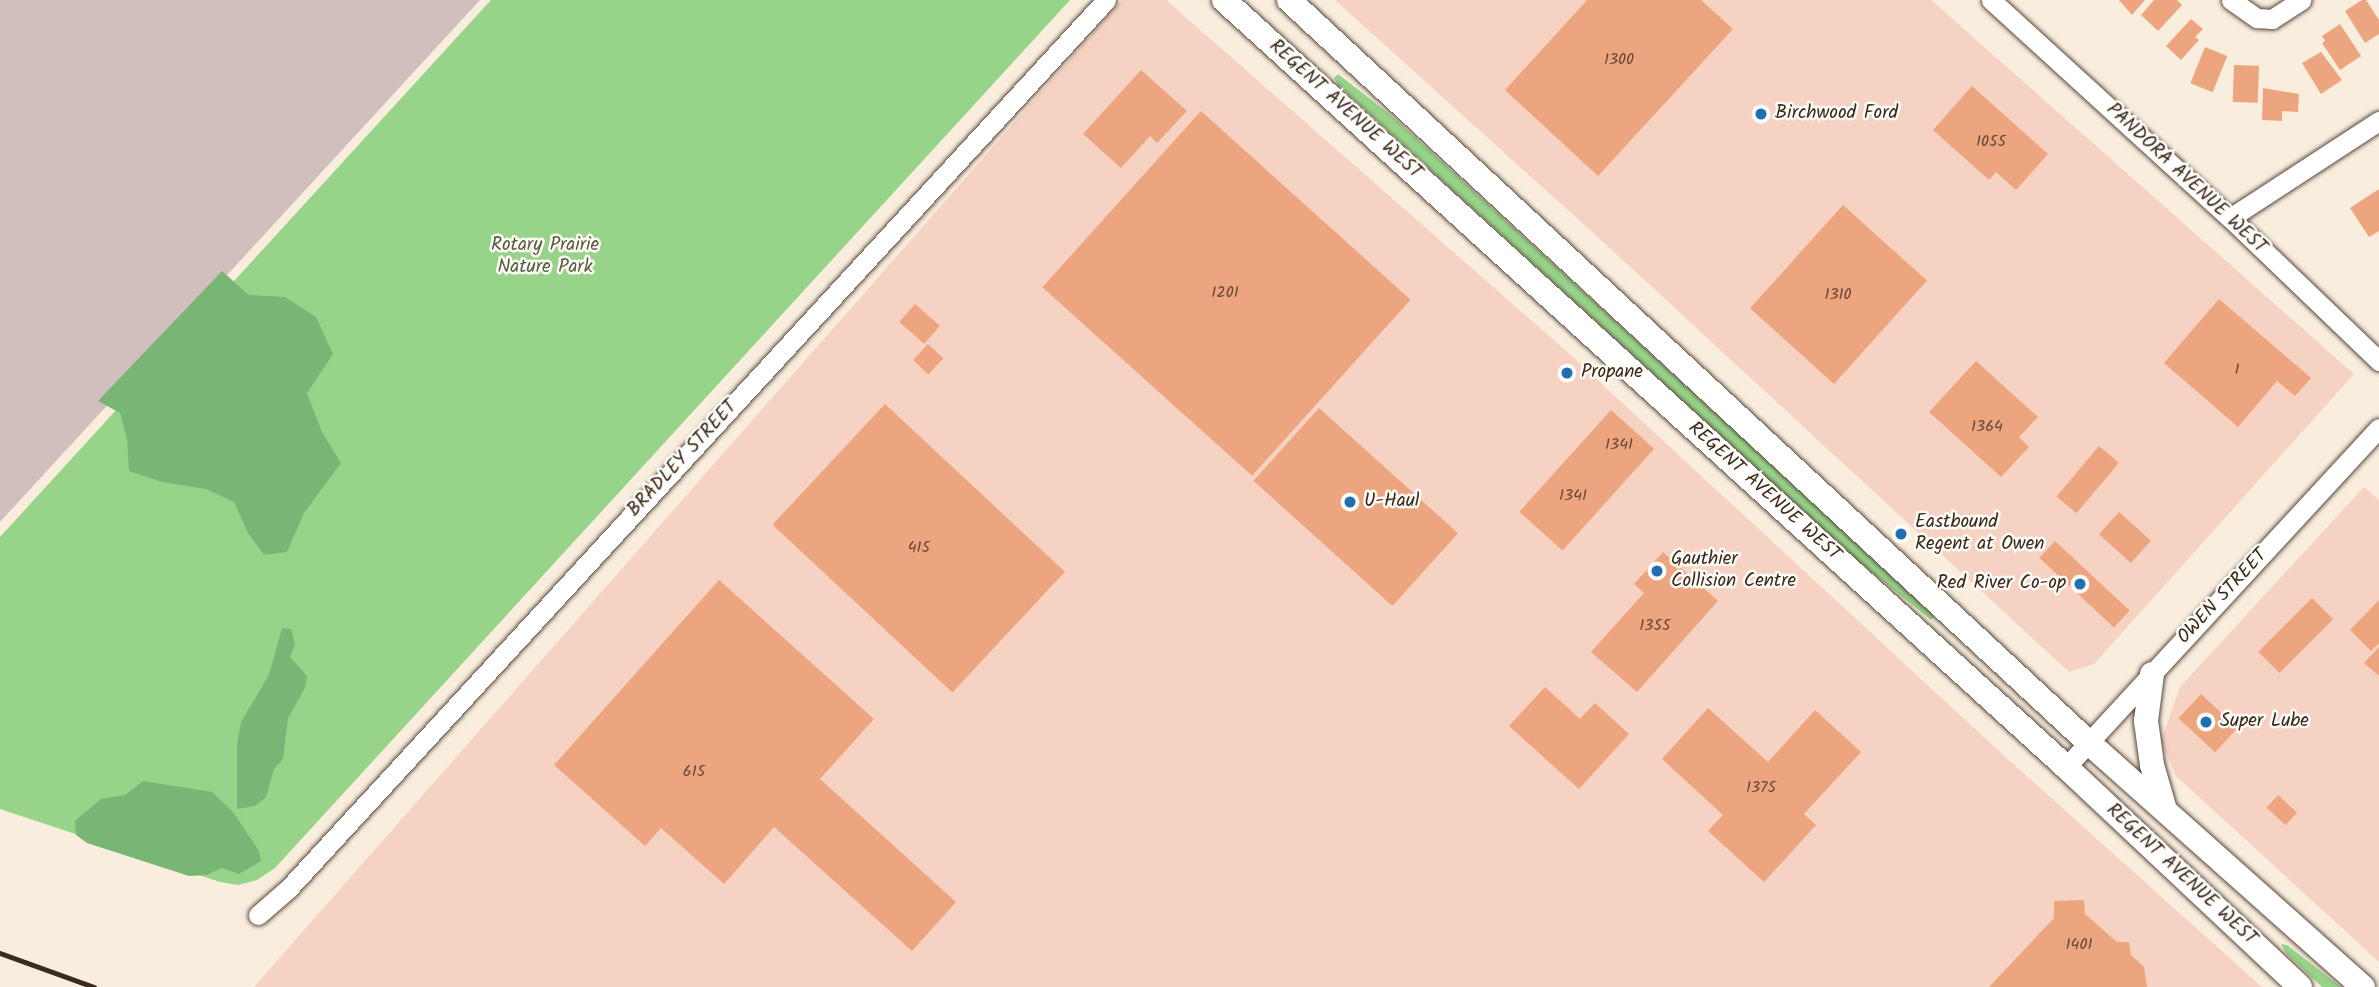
<!DOCTYPE html>
<html>
<head>
<meta charset="utf-8">
<style>
  body { margin:0 }
  #map { position:relative; width:2379px; height:987px; overflow:hidden; background:#f9eede; font-family:Kalam,sans-serif }
  div>[style] { position:absolute }
  .built>* { inset:0; background:#f6d2c3 }
  .industrial>* { inset:0; background:#d1bfbd }
  .green>* { inset:0; background:#97d489 }
  .forest>* { inset:0; background:#79b675 }
  .building>* { inset:0; background:#eca57f; transform-origin:0 0 }
  .roads { filter:drop-shadow(0 0 2px #58473b) drop-shadow(0 0 2px #58473b) }
  .minor>* { height:19px; margin:-9.5px; padding:0 9.5px; transform-origin:9.5px; border-radius:9.5px; background:#fff }
  .major>* { height:24px; margin:-12px; padding:0 12px; transform-origin:12px; border-radius:12px; background:#fff }
  .rail>* { height:5px; margin:-2.5px; padding:0 2.5px; transform-origin:2.5px; border-radius:2.5px; background:#3b2a1e }
  .dots>* { width:19px; height:19px; translate:-50% -50%; box-sizing:border-box; border:4px solid #fdfcf7; border-radius:50% }
  span { translate:-50% -50%; white-space:nowrap; text-align:center; line-height:1.15; -webkit-text-stroke:5px #fdfcf7; paint-order:stroke }
  .number-label { font-size:16px; color:#674936 }
  .number-label span { -webkit-text-stroke-width:0 }
  .street-label { font-size:19px; color:#3b2a1e }
  .poi-label { font-size:19px; color:#3b2a1e }
  .left { translate:0 -50%; text-align:left }
  .right { translate:-100% -50%; text-align:right }
  .park-label { font-size:19px; color:#575d3e }
</style>
</head>
<body>
<div id="map">
  <div class="built">
    <div style="clip-path:polygon(1122px 0,1166px 0,1564px 349px,2001px 753px,2262px 987px,254px 987px)"></div>
    <div style="clip-path:polygon(1335px 0,1931px 0,2354px 374px,2094px 664px,2069px 672px,1612px 250px)"></div>
    <div style="clip-path:polygon(2364px 487px,2379px 500px,2379px 962px,2176px 776px,2161px 741px,2180px 687px)"></div>
  </div>
  <div class="industrial">
    <div style="clip-path:polygon(0 0,480px 0,0 522px)"></div>
  </div>
  <div class="green">
    <div style="clip-path:polygon(491px 0,1070px 0,275px 868px,257px 880px,238px 885px,220px 882px,0 809px,0 537px)"></div>
    <div style="clip-path:polygon(1338px 74px,1392px 116px,1935px 615px,1931px 620px,1853px 557px,1338px 85px,1334px 78px)"></div>
    <div style="clip-path:polygon(2281px 944px,2287px 945px,2341px 987px,2322px 987px,2286px 953px)"></div>
  </div>
  <div class="forest">
    <div style="clip-path:polygon(222px 271px,249px 295px,285px 297px,316px 317px,333px 354px,307px 393px,322px 432px,341px 463px,304px 513px,287px 552px,264px 555px,248px 533px,234px 502px,206px 489px,162px 482px,129px 471px,127px 439px,120px 413px,98px 401px)"></div>
    <div style="clip-path:polygon(282px 628px,291px 629px,295px 644px,290px 657px,307px 676px,305px 688px,288px 718px,283px 759px,274px 769px,266px 797px,255px 806px,237px 809px,237px 745px,241px 722px,269px 675px)"></div>
    <div style="clip-path:polygon(143px 781px,212px 792px,233px 812px,259px 851px,261px 861px,239px 874px,221px 868px,207px 875px,189px 876px,87px 843px,76px 835px,75px 821px,101px 799px,125px 795px)"></div>
  </div>
  <div class="building">
    <div style="clip-path:polygon(1587px 0,1701px 0,1733px 29px,1598px 176px,1505px 90px)"></div>
    <div style="clip-path:polygon(2119px 0,2145px 0,2132px 15px)"></div>
    <div style="clip-path:polygon(2154px 0,2177px 0,2182px 5px,2158px 31px,2141px 15px)"></div>
    <div style="clip-path:polygon(2362px 0,2366px 0,2379px 20px,2379px 34px,2365px 43px,2345px 11px)"></div>
    <div style="clip-path:polygon(2191px 19px,2203px 29px,2195px 37px,2199px 40px,2181px 60px,2166px 46px)"></div>
    <div style="clip-path:polygon(2340px 24px,2361px 56px,2340px 70px,2322px 43px,2325px 41px,2322px 36px)"></div>
    <div style="left:2205px;top:47px;width:24px;height:39px;rotate:22deg"></div>
    <div style="clip-path:polygon(2321px 52px,2342px 80px,2321px 94px,2302px 63px)"></div>
    <div style="left:2234px;top:65px;width:25px;height:37px;rotate:2deg"></div>
    <div style="clip-path:polygon(1141px 70px,1187px 111px,1157px 143px,1150px 136px,1121px 168px,1083px 134px)"></div>
    <div style="clip-path:polygon(1972px 86px,2048px 154px,2016px 190px,1996px 172px,1989px 180px,1933px 130px)"></div>
    <div style="clip-path:polygon(2263px 88px,2299px 94px,2298px 112px,2282px 111px,2282px 121px,2262px 120px)"></div>
    <div style="left:1201px;top:111px;width:282px;height:237px;rotate:42deg"></div>
    <div style="clip-path:polygon(2379px 189px,2379px 231px,2369px 237px,2350px 208px)"></div>
    <div style="left:1843px;top:205px;width:113px;height:139px;rotate:42deg"></div>
    <div style="clip-path:polygon(2219px 299px,2311px 378px,2295px 396px,2277px 381px,2238px 427px,2164px 363px)"></div>
    <div style="left:915px;top:304px;width:33px;height:24px;rotate:41deg"></div>
    <div style="left:928px;top:344px;width:21px;height:22px;rotate:43deg"></div>
    <div style="clip-path:polygon(1976px 361px,2038px 417px,2019px 437px,2029px 447px,2001px 477px,1929px 412px)"></div>
    <div style="left:885px;top:404px;width:246px;height:165px;rotate:43deg"></div>
    <div style="left:1319px;top:408px;width:187px;height:98px;rotate:42deg"></div>
    <div style="left:1611px;top:410px;width:58px;height:137px;rotate:42deg"></div>
    <div style="left:2099px;top:446px;width:26px;height:66px;rotate:40deg"></div>
    <div style="left:2119px;top:512px;width:43px;height:30px;rotate:42deg"></div>
    <div style="left:2055px;top:541px;width:102px;height:23px;rotate:43deg"></div>
    <div style="clip-path:polygon(1663px 552px,1718px 601px,1637px 692px,1591px 652px,1644px 593px,1634px 584px)"></div>
    <div style="clip-path:polygon(719px 580px,874px 719px,820px 779px,956px 902px,912px 951px,774px 827px,724px 884px,661px 828px,645px 846px,554px 765px)"></div>
    <div style="left:2312px;top:598px;width:30px;height:76px;rotate:45deg"></div>
    <div style="clip-path:polygon(2379px 600px,2379px 643px,2371px 651px,2350px 630px)"></div>
    <div style="clip-path:polygon(2379px 647px,2379px 676px,2364px 663px)"></div>
    <div style="clip-path:polygon(1545px 687px,1580px 719px,1595px 703px,1629px 734px,1579px 789px,1509px 726px)"></div>
    <div style="left:2201px;top:694px;width:50px;height:33px;rotate:43deg"></div>
    <div style="clip-path:polygon(1708px 708px,1768px 762px,1815px 710px,1861px 752px,1804px 814px,1816px 825px,1764px 882px,1708px 831px,1723px 815px,1662px 759px)"></div>
    <div style="left:2278px;top:795px;width:26px;height:17px;rotate:43deg"></div>
    <div style="clip-path:polygon(2084px 900px,2085px 914px,2117px 942px,2129px 942px,2131px 955px,2144px 967px,2147px 987px,1989px 987px,2054px 918px,2054px 901px)"></div>
  </div>
  <div class="roads">
    <div class="minor">
      <div style="left:1991px;top:0;width:323px;rotate:42.4deg"></div>
      <div style="left:2230px;top:218px;width:207px;rotate:43.8deg"></div>
      <div style="left:2231px;top:0;width:32px;rotate:35deg"></div>
      <div style="left:2257px;top:18px;width:15px;rotate:4deg"></div>
      <div style="left:2272px;top:19px;width:35px;rotate:-33deg"></div>
      <div style="left:2230px;top:218px;width:178px;rotate:-33.1deg"></div>
      <div style="left:2066px;top:767px;width:461px;rotate:-47.3deg"></div>
      <div style="left:258px;top:915px;width:40px;rotate:-41deg"></div>
      <div style="left:288px;top:889px;width:1208px;rotate:-47.38deg"></div>
    </div>
    <div class="major">
      <div style="left:1224px;top:0;width:1139px;rotate:42.33deg"></div>
      <div style="left:2066px;top:767px;width:321px;rotate:43.2deg"></div>
      <div style="left:1289px;top:0;width:1092px;rotate:42.88deg"></div>
      <div style="left:2089px;top:743px;width:367px;rotate:41.7deg"></div>
      <div style="left:2152px;top:674px;width:47px;rotate:97.3deg"></div>
      <div style="left:2146px;top:721px;width:44px;rotate:82.2deg"></div>
      <div style="left:2152px;top:765px;width:47px;rotate:73.9deg"></div>
    </div>
  </div>
  <div class="rail">
    <div style="left:0;top:953px;width:100px;rotate:19.9deg"></div>
  </div>
  <div class="dots">
    <div style="left:1761px;top:114px;background:#1f6fb2"></div>
    <div style="left:1567px;top:373px;background:#1f6fb2"></div>
    <div style="left:1350px;top:502px;background:#1f6fb2"></div>
    <div style="left:1901px;top:534px;background:#1f6fb2"></div>
    <div style="left:1657px;top:571px;background:#1f6fb2"></div>
    <div style="left:2080px;top:584px;background:#1f6fb2"></div>
    <div style="left:2206px;top:722px;background:#1f6fb2"></div>
  </div>
  <div class="number-label">
    <span style="left:1619px;top:60px">1300</span>
    <span style="left:1991px;top:142px">1055</span>
    <span style="left:1225px;top:293px">1201</span>
    <span style="left:1838px;top:295px">1310</span>
    <span style="left:2237px;top:370px">1</span>
    <span style="left:1987px;top:427px">1364</span>
    <span style="left:1619px;top:445px">1341</span>
    <span style="left:1573px;top:496px">1341</span>
    <span style="left:919px;top:548px">415</span>
    <span style="left:1655px;top:626px">1355</span>
    <span style="left:694px;top:772px">615</span>
    <span style="left:1761px;top:788px">1375</span>
    <span style="left:2079px;top:945px">1401</span>
  </div>
  <div class="street-label">
    <span style="left:1345px;top:110px;rotate:42deg">REGENT AVENUE WEST</span>
    <span style="left:2186px;top:179px;rotate:43deg">PANDORA AVENUE WEST</span>
    <span style="left:683px;top:459px;rotate:-47deg">BRADLEY STREET</span>
    <span style="left:1764px;top:492px;rotate:42deg">REGENT AVENUE WEST</span>
    <span style="left:2223px;top:597px;rotate:-47deg">OWEN STREET</span>
    <span style="left:2181px;top:875px;rotate:43deg">REGENT AVENUE WEST</span>
  </div>
  <div class="poi-label">
    <span class="left" style="left:1775px;top:114px">Birchwood Ford</span>
    <span class="left" style="left:1581px;top:373px">Propane</span>
    <span class="left" style="left:1364px;top:502px">U-Haul</span>
    <span class="left" style="left:1915px;top:534px">Eastbound<br>Regent at Owen</span>
    <span class="left" style="left:1671px;top:571px">Gauthier<br>Collision Centre</span>
    <span class="right" style="left:2066px;top:584px">Red River Co-op</span>
    <span class="left" style="left:2220px;top:722px">Super Lube</span>
  </div>
  <div class="park-label">
    <span style="left:545px;top:257px">Rotary Prairie<br>Nature Park</span>
  </div>
</div>
</body>
</html>
